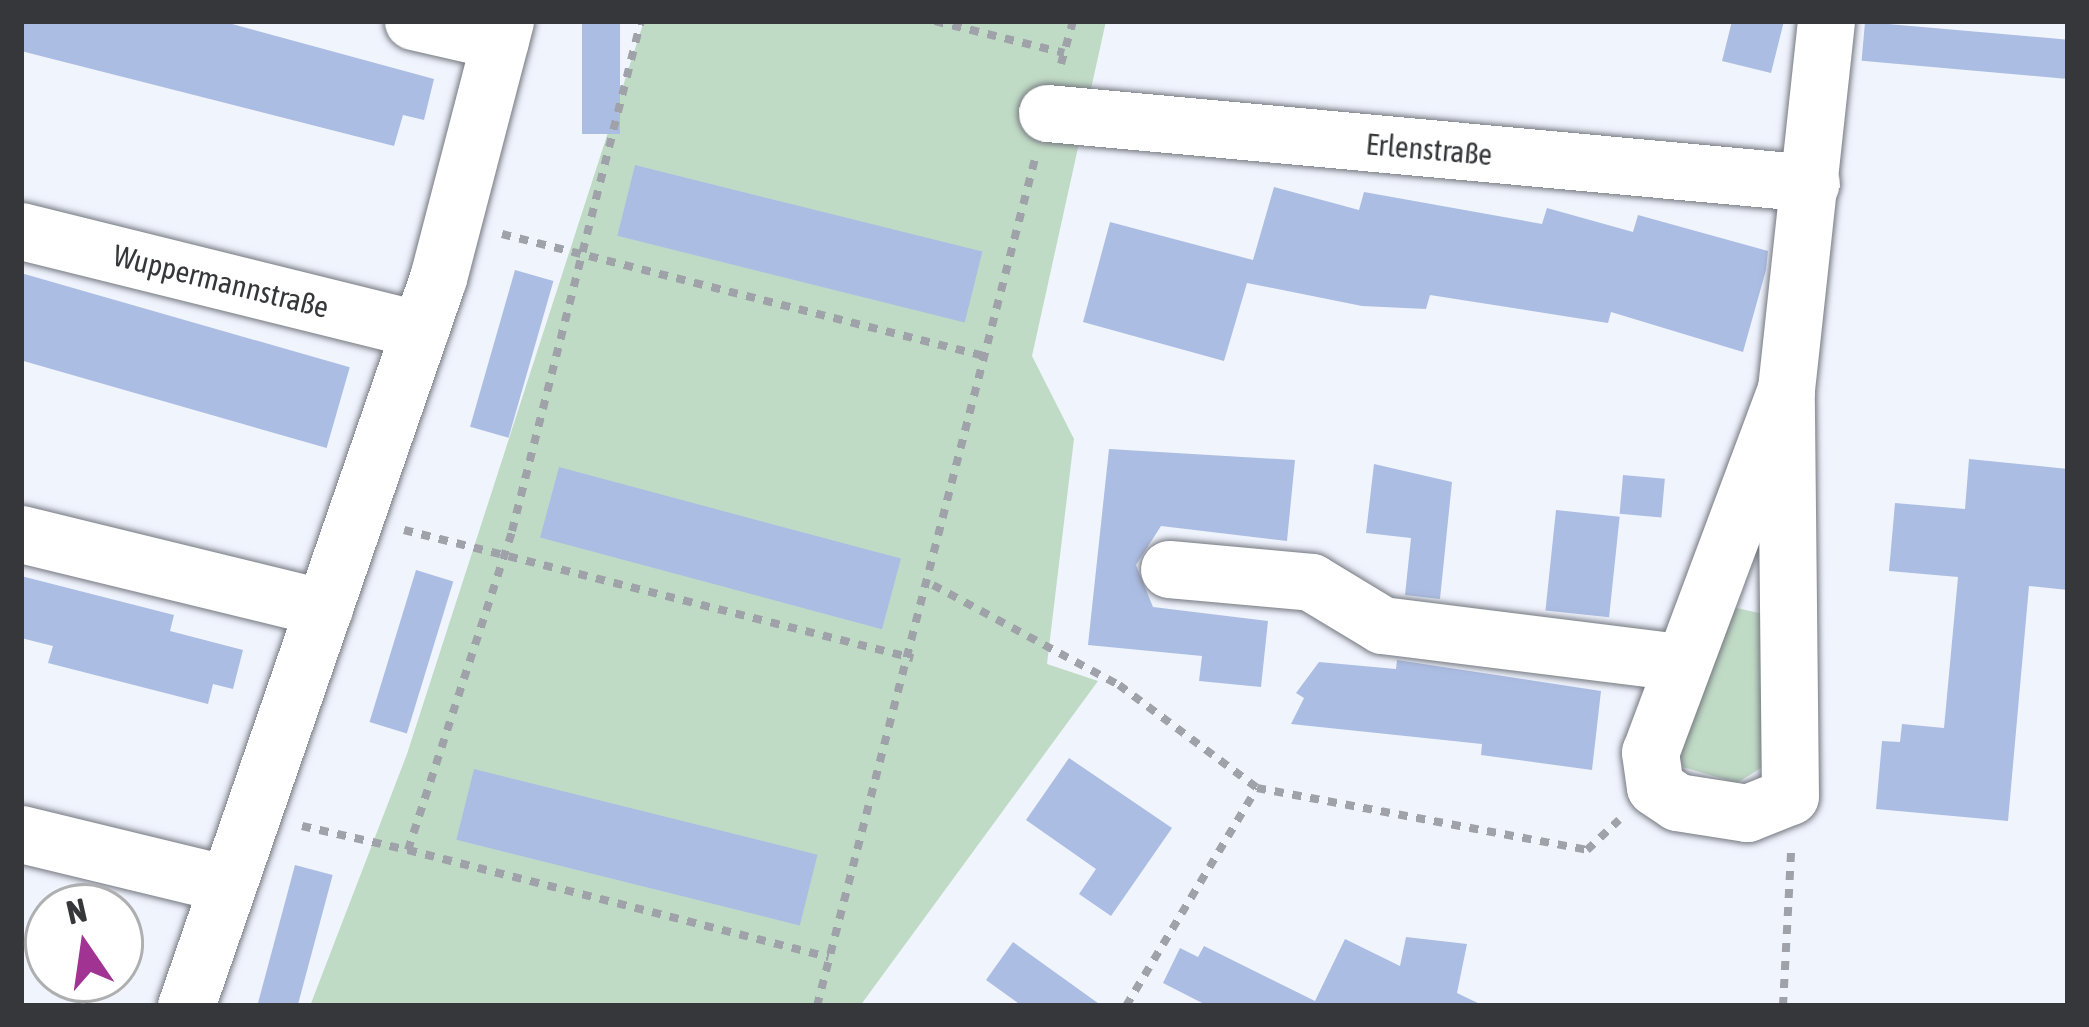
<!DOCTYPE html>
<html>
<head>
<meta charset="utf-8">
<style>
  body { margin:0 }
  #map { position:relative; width:2089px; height:1027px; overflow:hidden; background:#f0f4fd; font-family:"Asap Condensed",sans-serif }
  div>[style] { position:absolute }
  .green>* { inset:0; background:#c0dbc5 }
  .building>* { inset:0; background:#acbde3; transform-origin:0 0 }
  .path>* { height:8px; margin-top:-4px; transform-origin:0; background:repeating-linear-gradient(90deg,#9fa2a8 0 9px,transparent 0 18px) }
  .roads { filter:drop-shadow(0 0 3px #757880) drop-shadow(0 0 3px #757880) }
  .minor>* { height:57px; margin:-28.5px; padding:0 28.5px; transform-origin:28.5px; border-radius:28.5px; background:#fff }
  span { translate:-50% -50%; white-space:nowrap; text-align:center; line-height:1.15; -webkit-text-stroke:10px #fff; paint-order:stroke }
  .street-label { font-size:30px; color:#35373a }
  .frame { position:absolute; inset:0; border:24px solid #35373a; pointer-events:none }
  .north { position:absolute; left:24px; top:883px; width:120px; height:120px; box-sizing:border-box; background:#fff; border:3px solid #aeafb0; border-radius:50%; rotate:347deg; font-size:33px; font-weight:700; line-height:48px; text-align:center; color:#35373a }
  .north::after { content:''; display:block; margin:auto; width:42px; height:54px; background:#a13493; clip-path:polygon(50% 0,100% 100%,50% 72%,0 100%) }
</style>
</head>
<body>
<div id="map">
  <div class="green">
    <div style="clip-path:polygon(644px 21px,1106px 21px,1032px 356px,1074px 439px,1047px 664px,1098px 681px,860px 1006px,310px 1006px,407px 754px)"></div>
    <div style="clip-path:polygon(1723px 605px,1768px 615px,1772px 761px,1737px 783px,1683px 767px,1673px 742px)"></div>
  </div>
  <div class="building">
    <div style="clip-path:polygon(21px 21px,221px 21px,434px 79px,424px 120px,403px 115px,394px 146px,21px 51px)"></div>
    <div style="left:582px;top:21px;width:38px;height:113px"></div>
    <div style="clip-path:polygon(1732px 21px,1784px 21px,1771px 73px,1722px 61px)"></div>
    <div style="left:1865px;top:22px;width:204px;height:39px;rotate:5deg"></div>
    <div style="left:635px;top:165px;width:358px;height:73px;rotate:14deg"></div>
    <div style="clip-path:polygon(1274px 187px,1359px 210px,1364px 192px,1542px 224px,1547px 208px,1633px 232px,1638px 215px,1768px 251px,1766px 270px,1743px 352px,1611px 312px,1608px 323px,1430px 295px,1426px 309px,1362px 306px,1247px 283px,1224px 361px,1083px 322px,1110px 222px,1253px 260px)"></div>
    <div style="left:515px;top:270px;width:40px;height:163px;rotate:16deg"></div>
    <div style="left:21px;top:273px;width:342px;height:84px;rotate:16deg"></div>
    <div style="clip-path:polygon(1109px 449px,1295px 460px,1287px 541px,1161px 526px,1136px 565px,1153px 607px,1268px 621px,1261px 687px,1199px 681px,1202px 656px,1088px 645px)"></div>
    <div style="clip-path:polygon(1969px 459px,2068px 469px,2068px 590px,2029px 586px,2008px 821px,1876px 809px,1882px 741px,1900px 742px,1902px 724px,1944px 728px,1958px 577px,1889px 571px,1895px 503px,1965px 509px)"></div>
    <div style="clip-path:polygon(1374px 464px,1452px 482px,1440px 599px,1405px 595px,1411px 538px,1366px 533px)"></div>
    <div style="left:559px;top:467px;width:354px;height:73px;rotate:15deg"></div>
    <div style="left:1623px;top:475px;width:42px;height:39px;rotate:5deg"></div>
    <div style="left:1556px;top:510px;width:64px;height:101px;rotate:6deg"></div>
    <div style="left:416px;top:570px;width:39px;height:159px;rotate:17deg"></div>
    <div style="clip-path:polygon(21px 576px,174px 615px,170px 631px,243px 650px,233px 689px,213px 684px,208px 704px,48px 663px,53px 646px,21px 638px)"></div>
    <div style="clip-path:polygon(1397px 660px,1601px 691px,1592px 770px,1481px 755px,1482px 744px,1291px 724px,1304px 698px,1296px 693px,1319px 662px,1396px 669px)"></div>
    <div style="clip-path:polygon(1069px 758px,1172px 828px,1111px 916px,1079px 894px,1096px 869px,1026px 820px)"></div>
    <div style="left:474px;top:769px;width:354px;height:73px;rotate:14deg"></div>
    <div style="left:295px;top:865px;width:39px;height:146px;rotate:15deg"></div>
    <div style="clip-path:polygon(1406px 937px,1467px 944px,1457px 993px,1484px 1006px,1208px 1006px,1163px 983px,1180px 948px,1198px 957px,1204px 946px,1315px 1001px,1345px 939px,1400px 966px)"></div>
    <div style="clip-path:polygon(1013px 942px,1102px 1006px,1022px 1006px,986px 980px)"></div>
  </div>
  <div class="path">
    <div style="left:935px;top:21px;width:133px;rotate:13.9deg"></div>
    <div style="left:1061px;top:64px;width:45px;rotate:-74.4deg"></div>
    <div style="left:502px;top:234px;width:498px;rotate:14.2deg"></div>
    <div style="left:404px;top:530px;width:525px;rotate:14.12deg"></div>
    <div style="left:933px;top:585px;width:211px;rotate:28.3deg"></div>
    <div style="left:1119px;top:685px;width:172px;rotate:36.7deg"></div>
    <div style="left:302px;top:826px;width:109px;rotate:12.8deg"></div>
    <div style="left:408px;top:850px;width:336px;rotate:-71.9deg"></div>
    <div style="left:512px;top:531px;width:526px;rotate:-75.81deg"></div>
    <div style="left:408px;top:850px;width:434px;rotate:14.3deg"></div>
    <div style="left:817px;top:1006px;width:875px;rotate:-75.57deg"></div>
    <div style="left:1126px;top:1006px;width:254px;rotate:-59deg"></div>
    <div style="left:1257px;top:788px;width:336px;rotate:10.6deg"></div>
    <div style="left:1587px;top:850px;width:44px;rotate:-43.2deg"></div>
    <div style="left:1783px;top:1006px;width:155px;rotate:-87deg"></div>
  </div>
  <div class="roads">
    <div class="minor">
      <div style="left:413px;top:21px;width:89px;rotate:12.9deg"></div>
      <div style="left:1047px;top:113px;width:767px;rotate:5.23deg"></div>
      <div style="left:21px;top:231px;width:411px;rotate:13.9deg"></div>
      <div style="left:1786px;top:389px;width:388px;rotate:110.5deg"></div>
      <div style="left:1650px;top:752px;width:35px;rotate:82deg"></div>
      <div style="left:1655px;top:787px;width:27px;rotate:34deg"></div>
      <div style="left:1677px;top:802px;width:71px;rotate:8.9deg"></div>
      <div style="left:1747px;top:813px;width:46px;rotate:-21.6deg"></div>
      <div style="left:1790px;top:796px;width:407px;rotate:-90.6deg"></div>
      <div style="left:1786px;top:389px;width:370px;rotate:-83.8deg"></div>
      <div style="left:21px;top:534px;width:312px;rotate:13.7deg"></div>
      <div style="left:1169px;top:569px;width:143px;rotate:5.2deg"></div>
      <div style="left:1311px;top:582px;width:83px;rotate:31.2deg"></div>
      <div style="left:1382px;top:625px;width:299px;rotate:7.1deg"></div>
      <div style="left:21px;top:834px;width:209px;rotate:13.6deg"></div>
      <div style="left:186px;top:1006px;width:770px;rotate:-70.91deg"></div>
      <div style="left:438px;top:278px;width:266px;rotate:-75.4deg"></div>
    </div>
  </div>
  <div class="street-label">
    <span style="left:1429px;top:149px;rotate:5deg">Erlenstraße</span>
    <span style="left:221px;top:281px;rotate:14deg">Wuppermannstraße</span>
  </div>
  <div class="frame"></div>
  <div class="north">N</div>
</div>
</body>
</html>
